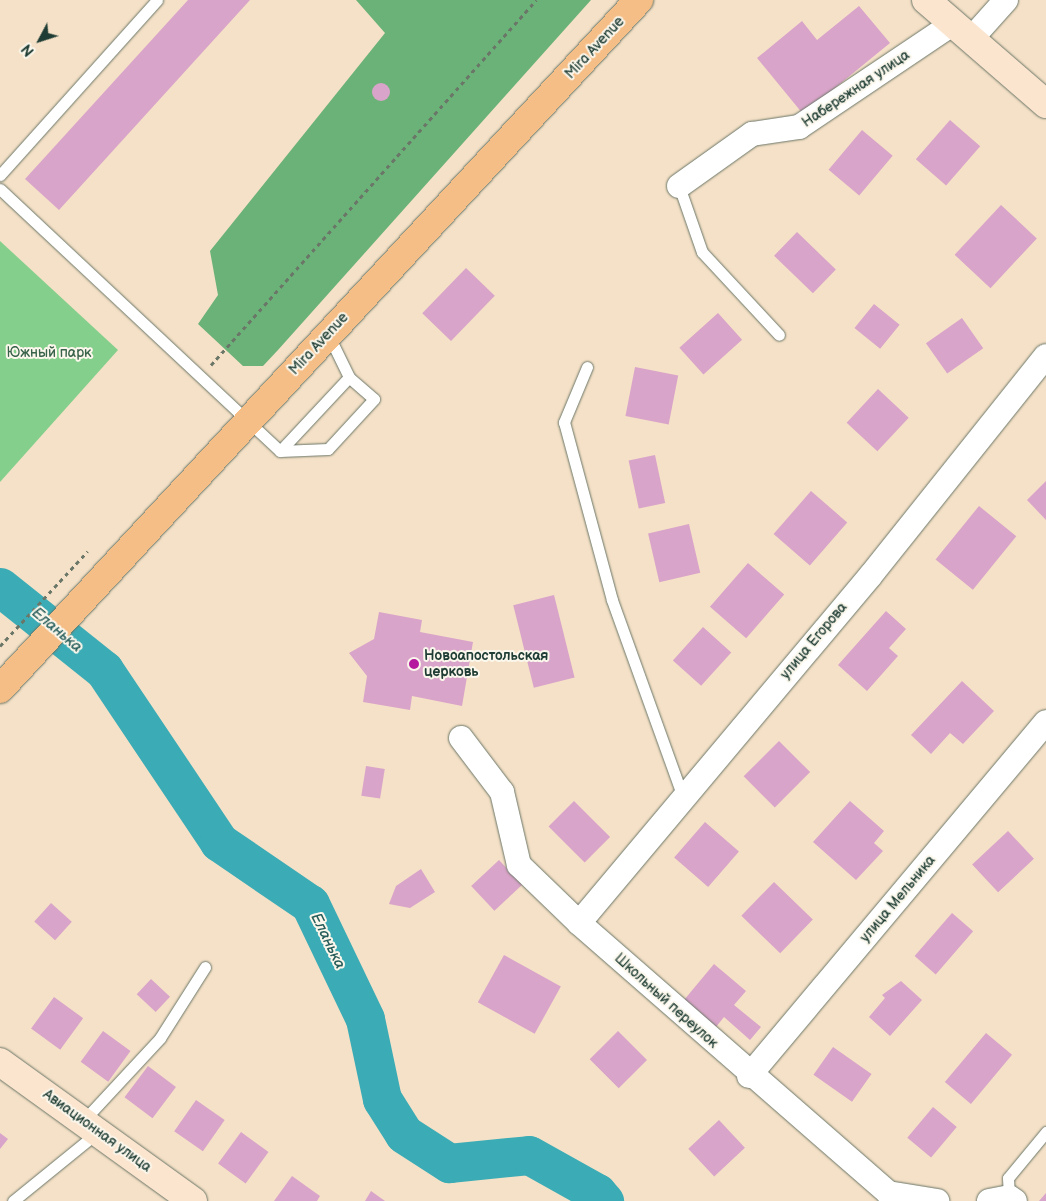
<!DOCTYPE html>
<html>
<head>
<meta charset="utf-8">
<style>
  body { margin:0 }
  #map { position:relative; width:1046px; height:1201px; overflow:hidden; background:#f5e1c7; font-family:"Balsamiq Sans",sans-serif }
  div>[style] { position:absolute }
  .green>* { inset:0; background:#84cf8c }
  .forest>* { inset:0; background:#6bb278 }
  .river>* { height:39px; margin:-19.5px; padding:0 19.5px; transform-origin:19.5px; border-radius:19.5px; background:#3bacb6 }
  .building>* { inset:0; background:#d9a4c9; transform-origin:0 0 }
  .round { border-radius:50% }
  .path>* { height:3px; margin-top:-1.5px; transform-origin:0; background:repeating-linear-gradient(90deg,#6a7667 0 4px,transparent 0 8px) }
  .roads { filter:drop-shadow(0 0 1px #6a7667) drop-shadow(0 0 1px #6a7667) }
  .lane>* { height:11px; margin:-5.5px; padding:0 5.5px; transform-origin:5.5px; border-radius:5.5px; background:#fff }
  .street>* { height:24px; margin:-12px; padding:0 12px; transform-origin:12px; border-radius:12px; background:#fff }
  .secondary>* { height:28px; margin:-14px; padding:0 14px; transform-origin:14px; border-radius:14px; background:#fbe5cf }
  .primary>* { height:28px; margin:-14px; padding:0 14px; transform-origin:14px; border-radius:14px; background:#f6be87 }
  .dots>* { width:14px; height:14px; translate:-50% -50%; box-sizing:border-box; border:2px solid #fbf7ec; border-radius:50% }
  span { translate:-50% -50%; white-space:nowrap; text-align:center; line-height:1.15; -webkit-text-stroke:4px #fbf7ec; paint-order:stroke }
  .street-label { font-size:14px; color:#1f3d34 }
  .park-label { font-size:14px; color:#38624a }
  .poi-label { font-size:14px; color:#1f3d34; font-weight:700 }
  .left { translate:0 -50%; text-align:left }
  .water-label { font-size:15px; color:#275e5b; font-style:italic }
  .north { position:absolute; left:15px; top:15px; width:50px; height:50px; -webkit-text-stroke:4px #fbf7ec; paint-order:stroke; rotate:230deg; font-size:14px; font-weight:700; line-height:20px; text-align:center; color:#1f3d34 }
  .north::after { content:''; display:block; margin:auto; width:18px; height:22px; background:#1f3d34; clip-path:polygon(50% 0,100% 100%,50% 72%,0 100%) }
</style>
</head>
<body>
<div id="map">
  <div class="green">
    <div style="clip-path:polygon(0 241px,118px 350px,0 482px)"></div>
  </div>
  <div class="forest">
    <div style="clip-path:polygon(356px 0,591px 0,278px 350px,263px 366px,243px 366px,198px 324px,218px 295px,210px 251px,385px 33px)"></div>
  </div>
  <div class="river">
    <div style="left:0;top:587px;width:133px;rotate:38.6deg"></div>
    <div style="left:104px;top:670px;width:207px;rotate:56.2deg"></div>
    <div style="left:219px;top:842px;width:110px;rotate:34.3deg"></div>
    <div style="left:310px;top:904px;width:127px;rotate:64.4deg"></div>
    <div style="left:365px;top:1019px;width:82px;rotate:78deg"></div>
    <div style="left:382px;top:1099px;width:41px;rotate:57.8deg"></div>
    <div style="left:404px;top:1134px;width:54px;rotate:32.8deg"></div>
    <div style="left:449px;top:1163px;width:80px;rotate:-5.7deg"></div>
    <div style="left:529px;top:1155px;width:78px;rotate:29.2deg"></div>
    <div style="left:597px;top:1193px;width:11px;rotate:49deg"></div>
  </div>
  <div class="building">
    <div style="clip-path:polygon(188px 0,250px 0,59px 210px,25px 179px)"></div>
    <div style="clip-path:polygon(859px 6px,890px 43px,803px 114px,757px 58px,802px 21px,817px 40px)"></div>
    <div class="round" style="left:372px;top:83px;width:18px;height:18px"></div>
    <div style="left:950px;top:120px;width:40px;height:52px;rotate:41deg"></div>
    <div style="left:862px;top:130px;width:40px;height:52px;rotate:40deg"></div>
    <div style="left:1001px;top:205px;width:49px;height:68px;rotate:43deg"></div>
    <div style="left:797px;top:232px;width:54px;height:33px;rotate:44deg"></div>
    <div style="left:466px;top:268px;width:40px;height:63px;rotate:44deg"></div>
    <div style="left:874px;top:304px;width:33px;height:31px;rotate:39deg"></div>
    <div style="left:718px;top:313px;width:36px;height:52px;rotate:48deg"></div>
    <div style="left:962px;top:318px;width:37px;height:44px;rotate:55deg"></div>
    <div style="left:635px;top:367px;width:44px;height:50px;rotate:11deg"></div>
    <div style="left:878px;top:389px;width:42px;height:46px;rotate:43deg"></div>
    <div style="left:655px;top:455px;width:49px;height:27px;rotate:78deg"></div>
    <div style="clip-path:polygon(1046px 481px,1046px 520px,1027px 500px)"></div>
    <div style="left:811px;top:491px;width:48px;height:57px;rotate:41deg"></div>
    <div style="left:979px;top:506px;width:48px;height:69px;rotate:39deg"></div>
    <div style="left:689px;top:524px;width:50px;height:42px;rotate:77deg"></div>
    <div style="left:748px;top:563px;width:48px;height:58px;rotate:41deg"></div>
    <div style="left:554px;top:595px;width:85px;height:42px;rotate:76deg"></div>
    <div style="clip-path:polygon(886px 611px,906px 629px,889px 648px,898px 656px,867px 691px,838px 665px)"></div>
    <div style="clip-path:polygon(379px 612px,422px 620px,420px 632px,473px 642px,462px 706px,412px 696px,410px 710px,363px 702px,367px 676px,349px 653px,374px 639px)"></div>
    <div style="left:703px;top:627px;width:38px;height:45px;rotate:42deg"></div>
    <div style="clip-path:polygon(962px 681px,994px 711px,963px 744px,950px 733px,931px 754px,911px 735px)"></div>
    <div style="left:779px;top:741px;width:44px;height:50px;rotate:45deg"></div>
    <div style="left:366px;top:766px;width:19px;height:30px;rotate:9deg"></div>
    <div style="left:574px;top:801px;width:51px;height:36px;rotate:45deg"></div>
    <div style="clip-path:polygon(850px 801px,884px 831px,874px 843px,883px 851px,856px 880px,813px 842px)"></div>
    <div style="left:705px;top:822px;width:45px;height:47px;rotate:41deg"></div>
    <div style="left:1008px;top:831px;width:38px;height:49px;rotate:47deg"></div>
    <div style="left:499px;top:860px;width:34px;height:38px;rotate:47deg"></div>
    <div style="clip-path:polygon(421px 869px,435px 892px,410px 908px,389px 904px,396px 886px)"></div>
    <div style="left:774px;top:882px;width:54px;height:47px;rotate:44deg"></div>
    <div style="left:51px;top:903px;width:28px;height:25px;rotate:42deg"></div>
    <div style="left:952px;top:913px;width:28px;height:57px;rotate:41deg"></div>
    <div style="left:504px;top:955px;width:65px;height:54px;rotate:29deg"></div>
    <div style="clip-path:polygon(714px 964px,746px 991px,734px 1005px,761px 1027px,750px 1040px,724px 1017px,716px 1027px,684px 1000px)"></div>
    <div style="left:151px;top:979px;width:26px;height:21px;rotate:43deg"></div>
    <div style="clip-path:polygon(901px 981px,922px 1000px,890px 1036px,869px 1017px,885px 998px,882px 995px)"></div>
    <div style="left:54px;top:997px;width:36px;height:39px;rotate:36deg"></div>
    <div style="left:103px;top:1031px;width:34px;height:38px;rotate:36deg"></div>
    <div style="left:618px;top:1031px;width:41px;height:40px;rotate:45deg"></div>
    <div style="left:986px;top:1033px;width:34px;height:64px;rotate:40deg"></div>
    <div style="left:833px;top:1047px;width:47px;height:34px;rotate:35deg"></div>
    <div style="left:148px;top:1066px;width:35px;height:39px;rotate:37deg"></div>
    <div style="left:196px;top:1100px;width:35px;height:38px;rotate:35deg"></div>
    <div style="left:933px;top:1107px;width:31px;height:40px;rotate:40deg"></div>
    <div style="left:719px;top:1120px;width:38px;height:42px;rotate:47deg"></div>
    <div style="left:241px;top:1132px;width:34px;height:39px;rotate:36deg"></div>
    <div style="clip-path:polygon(0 1133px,8px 1139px,0 1149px)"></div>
    <div style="clip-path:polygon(292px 1176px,320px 1196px,317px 1201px,274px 1201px)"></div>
    <div style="clip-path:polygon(371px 1191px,385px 1201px,365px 1201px)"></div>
    <div style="clip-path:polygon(1046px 1193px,1046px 1201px,1039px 1201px)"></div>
  </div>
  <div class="path">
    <div style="left:211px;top:365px;width:489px;rotate:-48.3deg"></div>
    <div style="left:0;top:646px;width:129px;rotate:-47.2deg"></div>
  </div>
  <div class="roads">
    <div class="lane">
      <div style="left:0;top:175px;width:235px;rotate:-48.1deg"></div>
      <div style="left:679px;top:186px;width:70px;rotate:70.8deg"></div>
      <div style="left:702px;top:252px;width:113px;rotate:47.1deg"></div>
      <div style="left:0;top:189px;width:383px;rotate:43.1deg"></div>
      <div style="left:280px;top:451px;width:48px;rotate:-2.4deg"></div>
      <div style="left:328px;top:449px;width:68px;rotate:-47.4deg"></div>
      <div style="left:374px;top:399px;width:33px;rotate:-139deg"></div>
      <div style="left:587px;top:367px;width:60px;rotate:112.7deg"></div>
      <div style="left:564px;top:422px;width:184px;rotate:74.9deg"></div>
      <div style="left:612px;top:600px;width:209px;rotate:70.2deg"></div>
      <div style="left:280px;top:451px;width:101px;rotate:-47deg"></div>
      <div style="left:349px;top:377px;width:48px;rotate:-116deg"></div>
      <div style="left:83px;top:1121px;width:113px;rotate:-47.1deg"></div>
      <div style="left:160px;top:1038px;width:84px;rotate:-57.6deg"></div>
      <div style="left:1009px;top:1197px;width:19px;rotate:-93deg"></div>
      <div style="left:1008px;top:1178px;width:60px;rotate:-50.4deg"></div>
      <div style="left:13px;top:1201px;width:109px;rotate:-39.1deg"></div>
    </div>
    <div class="street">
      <div style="left:972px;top:38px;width:51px;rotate:-48.2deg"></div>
      <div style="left:679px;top:186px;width:90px;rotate:-35.5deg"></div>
      <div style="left:752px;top:134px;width:48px;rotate:-8.5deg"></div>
      <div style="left:799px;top:127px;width:184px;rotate:-33.9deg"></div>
      <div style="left:461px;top:738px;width:68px;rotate:52.8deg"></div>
      <div style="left:502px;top:792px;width:75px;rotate:76.9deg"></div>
      <div style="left:519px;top:865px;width:83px;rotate:44deg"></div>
      <div style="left:579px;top:923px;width:410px;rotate:41.1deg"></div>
      <div style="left:888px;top:1193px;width:50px;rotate:9.3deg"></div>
      <div style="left:579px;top:923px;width:454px;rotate:-50deg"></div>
      <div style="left:871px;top:575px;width:280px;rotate:-51.4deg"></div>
      <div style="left:749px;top:1076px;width:462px;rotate:-50deg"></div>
      <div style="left:989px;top:1201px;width:20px;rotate:-11deg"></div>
      <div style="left:1009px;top:1197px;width:7px;rotate:34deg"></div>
    </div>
    <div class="secondary">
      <div style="left:926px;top:0;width:159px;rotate:40.9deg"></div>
      <div style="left:0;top:1062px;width:238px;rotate:35.8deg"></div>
    </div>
    <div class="primary">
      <div style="left:0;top:689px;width:940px;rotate:-47.16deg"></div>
    </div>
  </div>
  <div class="dots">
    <div style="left:414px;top:664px;background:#b5179e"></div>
  </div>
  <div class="street-label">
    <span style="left:595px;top:48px;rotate:-47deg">Mira Avenue</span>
    <span style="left:856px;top:89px;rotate:-34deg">Набережная улица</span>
    <span style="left:319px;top:344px;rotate:-47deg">Mira Avenue</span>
    <span style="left:814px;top:641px;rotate:-50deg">улица Егорова</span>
    <span style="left:898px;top:899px;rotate:-50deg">улица Мельника</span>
    <span style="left:666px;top:1001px;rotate:42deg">Школьный переулок</span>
    <span style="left:97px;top:1131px;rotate:36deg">Авиационная улица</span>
  </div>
  <div class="park-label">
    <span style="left:49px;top:353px">Южный парк</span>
  </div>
  <div class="poi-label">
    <span class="left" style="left:424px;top:664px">Новоапостольская<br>церковь</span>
  </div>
  <div class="water-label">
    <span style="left:57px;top:630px;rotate:40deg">Еланька</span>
    <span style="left:328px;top:941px;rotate:64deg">Еланька</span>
  </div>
  <div class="north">N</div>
</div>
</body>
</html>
